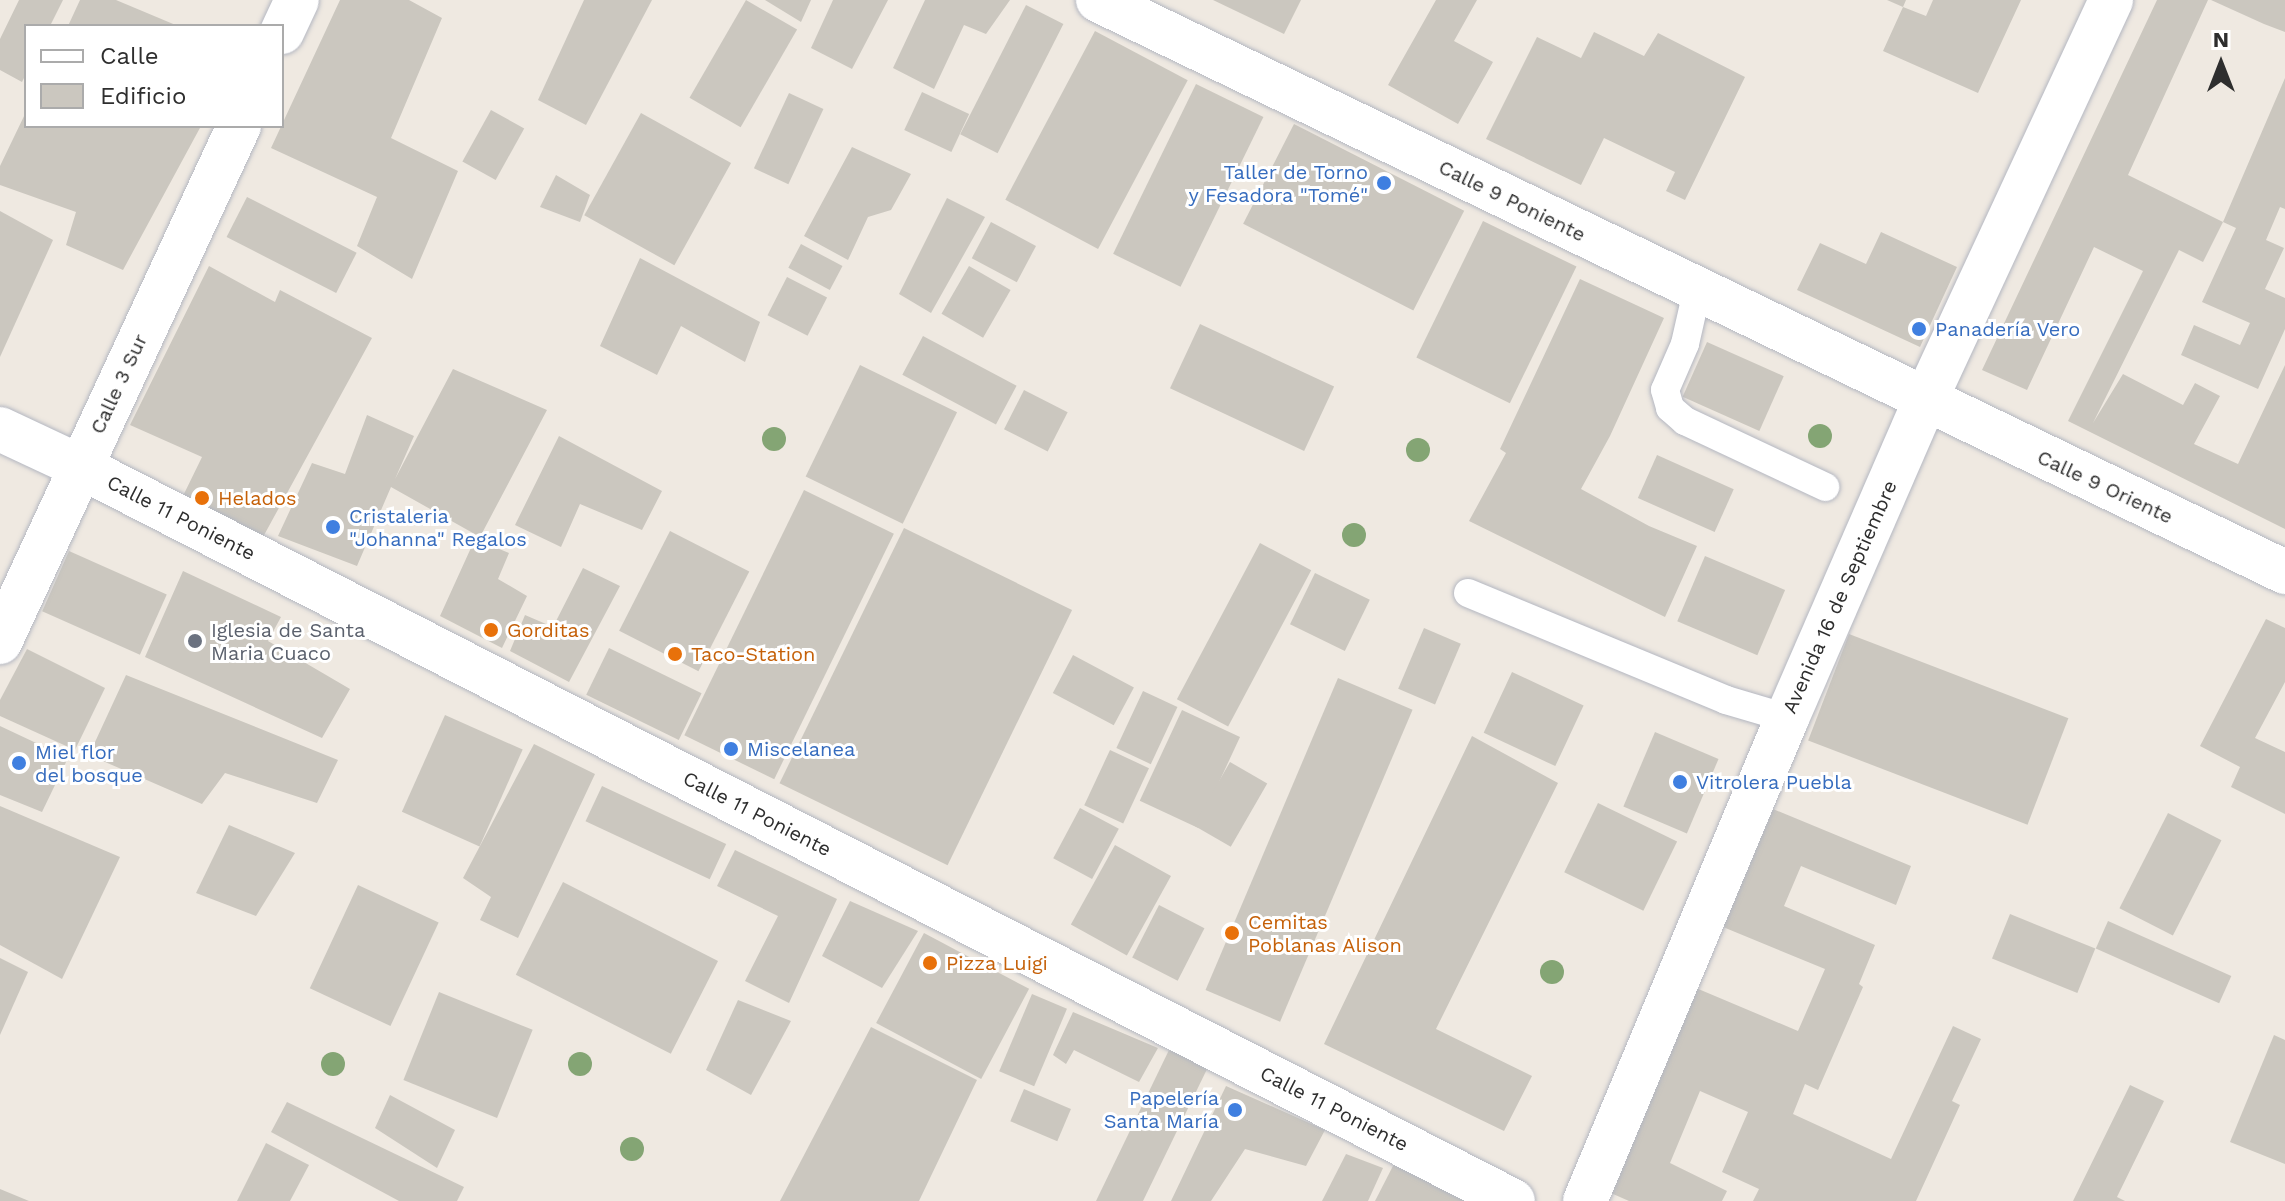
<!DOCTYPE html>
<html>
<head>
<meta charset="utf-8">
<style>
  body { margin:0 }
  #map { position:relative; width:2285px; height:1201px; overflow:hidden; background:#efe9e1; font-family:"Work Sans",sans-serif }
  div>[style] { position:absolute }
  .building>* { inset:0; background:#cbc7bf; transform-origin:0 0 }
  .roads { filter:drop-shadow(0 0 2px #b4b7c1) drop-shadow(0 0 2px #b4b7c1) }
  .lane>* { height:28px; margin:-14px; padding:0 14px; transform-origin:14px; border-radius:14px; background:#fff }
  .street>* { height:44px; margin:-22px; padding:0 22px; transform-origin:22px; border-radius:22px; background:#fff }
  .trees>* { width:24px; height:24px; margin:-12px; border-radius:50%; background:#84a574 }
  .dots>* { width:22px; height:22px; translate:-50% -50%; box-sizing:border-box; border:4px solid #fff; border-radius:50% }
  span { translate:-50% -50%; white-space:nowrap; text-align:center; line-height:1.15; -webkit-text-stroke:6px #fff; paint-order:stroke }
  .shop-label { font-size:20px; color:#366cbe }
  .right { translate:-100% -50%; text-align:right }
  .left { translate:0 -50%; text-align:left }
  .street-label { font-size:20px; color:#2e2e2e }
  .food-label { font-size:20px; color:#c56008 }
  .worship-label { font-size:20px; color:#5b616d }
  .legend { position:absolute; left:24px; top:24px; width:260px; height:104px; box-sizing:border-box; background:#fff; border:2px solid #ababab; margin:0; padding:10px 14px; list-style:none; font-size:24px; color:#2e2e2e }
  .legend li { display:flex; align-items:center; gap:16px; height:40px }
  .legend b { width:40px; border:2px solid #ababab }
  .north { position:absolute; left:2181px; top:24px; width:80px; height:80px; -webkit-text-stroke:6px #fff; paint-order:stroke; rotate:0deg; font-size:22px; font-weight:700; line-height:32px; text-align:center; color:#2e2e2e }
  .north::after { content:''; display:block; margin:auto; width:28px; height:36px; background:#2e2e2e; clip-path:polygon(50% 0,100% 100%,50% 72%,0 100%) }
</style>
</head>
<body>
<div id="map">
  <div class="building">
    <div style="clip-path:polygon(19px 0,63px 0,50px 26px,26px 26px,26px 74px,22px 82px,0 70px,0 39px)"></div>
    <div style="clip-path:polygon(80px 0,116px 0,178px 26px,68px 26px)"></div>
    <div style="clip-path:polygon(340px 0,409px 0,442px 18px,391px 138px,458px 171px,412px 279px,357px 246px,377px 197px,271px 148px)"></div>
    <div style="clip-path:polygon(584px 0,652px 0,586px 125px,538px 100px)"></div>
    <div style="left:746px;top:0;width:59px;height:113px;rotate:30deg"></div>
    <div style="clip-path:polygon(765px 0,811px 0,801px 22px)"></div>
    <div style="clip-path:polygon(833px 0,888px 0,852px 69px,811px 48px)"></div>
    <div style="clip-path:polygon(925px 0,1010px 0,986px 34px,964px 25px,934px 89px,893px 68px)"></div>
    <div style="clip-path:polygon(1213px 0,1301px 0,1284px 34px)"></div>
    <div style="clip-path:polygon(1436px 0,1477px 0,1454px 41px,1493px 62px,1458px 124px,1388px 85px)"></div>
    <div style="clip-path:polygon(1887px 0,1906px 0,1903px 7px,1926px 16px,1933px 0,2021px 0,1978px 93px,1883px 51px,1903px 7px)"></div>
    <div style="clip-path:polygon(2157px 0,2208px 0,2128px 175px,2223px 222px,2203px 262px,2179px 250px,2093px 423px,2123px 374px,2183px 405px,2195px 383px,2220px 396px,2194px 444px,2238px 464px,2285px 365px,2285px 529px,2068px 421px,2143px 271px,2094px 247px,2027px 390px,1982px 370px)"></div>
    <div style="clip-path:polygon(2211px 0,2285px 0,2285px 32px,2264px 24px)"></div>
    <div style="left:1026px;top:5px;width:42px;height:145px;rotate:27deg"></div>
    <div style="left:1095px;top:31px;width:105px;height:191px;rotate:28deg"></div>
    <div style="clip-path:polygon(1594px 32px,1644px 56px,1658px 33px,1745px 77px,1685px 200px,1666px 191px,1675px 172px,1604px 138px,1581px 185px,1486px 139px,1537px 37px,1581px 58px)"></div>
    <div style="clip-path:polygon(2285px 78px,2285px 209px,2280px 207px,2266px 240px,2284px 248px,2265px 289px,2285px 298px,2285px 329px,2258px 389px,2181px 355px,2194px 325px,2240px 345px,2250px 323px,2202px 302px,2236px 228px,2223px 222px)"></div>
    <div style="left:1196px;top:84px;width:75px;height:189px;rotate:26deg"></div>
    <div style="left:922px;top:92px;width:52px;height:42px;rotate:25deg"></div>
    <div style="left:789px;top:93px;width:38px;height:83px;rotate:25deg"></div>
    <div style="left:491px;top:110px;width:38px;height:59px;rotate:29deg"></div>
    <div style="clip-path:polygon(26px 112px,26px 126px,201px 126px,123px 270px,66px 245px,76px 212px,0 185px,0 166px)"></div>
    <div style="left:641px;top:113px;width:103px;height:117px;rotate:29deg"></div>
    <div style="left:1294px;top:124px;width:191px;height:112px;rotate:27deg"></div>
    <div style="clip-path:polygon(852px 147px,911px 174px,891px 210px,868px 217px,848px 260px,804px 236px)"></div>
    <div style="clip-path:polygon(556px 175px,590px 195px,580px 222px,540px 207px)"></div>
    <div style="left:247px;top:197px;width:123px;height:45px;rotate:27deg"></div>
    <div style="clip-path:polygon(947px 198px,985px 217px,931px 313px,899px 294px)"></div>
    <div style="clip-path:polygon(0 211px,53px 240px,0 357px)"></div>
    <div style="left:1483px;top:221px;width:104px;height:152px;rotate:26deg"></div>
    <div style="left:991px;top:222px;width:51px;height:41px;rotate:28deg"></div>
    <div style="clip-path:polygon(1881px 232px,1957px 267px,1920px 347px,1797px 290px,1820px 243px,1866px 264px)"></div>
    <div style="left:801px;top:244px;width:47px;height:27px;rotate:28deg"></div>
    <div style="clip-path:polygon(640px 258px,760px 322px,745px 362px,681px 326px,657px 375px,600px 346px)"></div>
    <div style="clip-path:polygon(209px 266px,275px 302px,280px 290px,372px 338px,263px 537px,181px 500px,202px 457px,130px 425px)"></div>
    <div style="left:969px;top:266px;width:48px;height:55px;rotate:30deg"></div>
    <div style="left:787px;top:277px;width:45px;height:43px;rotate:27deg"></div>
    <div style="clip-path:polygon(1580px 279px,1664px 318px,1610px 436px,1581px 489px,1649px 526px,1697px 546px,1665px 617px,1469px 521px,1506px 453px,1500px 449px)"></div>
    <div style="left:1200px;top:324px;width:148px;height:71px;rotate:25deg"></div>
    <div style="left:923px;top:336px;width:106px;height:44px;rotate:28deg"></div>
    <div style="left:1707px;top:342px;width:84px;height:60px;rotate:24deg"></div>
    <div style="left:860px;top:365px;width:108px;height:124px;rotate:26deg"></div>
    <div style="clip-path:polygon(453px 369px,547px 410px,480px 537px,391px 487px,357px 566px,278px 536px,312px 463px,345px 474px,367px 415px,414px 436px,395px 479px)"></div>
    <div style="left:1024px;top:390px;width:49px;height:44px;rotate:27deg"></div>
    <div style="clip-path:polygon(559px 436px,662px 491px,642px 530px,580px 504px,561px 547px,515px 525px)"></div>
    <div style="left:1657px;top:455px;width:84px;height:47px;rotate:24deg"></div>
    <div style="left:804px;top:490px;width:100px;height:273px;rotate:26deg"></div>
    <div style="left:904px;top:528px;width:187px;height:284px;rotate:26deg"></div>
    <div style="left:670px;top:531px;width:89px;height:112px;rotate:27deg"></div>
    <div style="clip-path:polygon(475px 539px,509px 553px,498px 579px,527px 596px,502px 648px,440px 616px)"></div>
    <div style="left:1260px;top:543px;width:58px;height:177px;rotate:28deg"></div>
    <div style="left:69px;top:551px;width:107px;height:66px;rotate:24deg"></div>
    <div style="left:1705px;top:556px;width:87px;height:71px;rotate:23deg"></div>
    <div style="clip-path:polygon(583px 568px,620px 586px,569px 682px,510px 651px,525px 615px,553px 627px)"></div>
    <div style="clip-path:polygon(183px 571px,281px 617px,268px 641px,350px 689px,322px 738px,145px 657px)"></div>
    <div style="left:1315px;top:573px;width:61px;height:57px;rotate:26deg"></div>
    <div style="clip-path:polygon(2266px 619px,2285px 628px,2285px 682px,2255px 738px,2285px 752px,2285px 814px,2231px 787px,2240px 767px,2200px 746px)"></div>
    <div style="left:1424px;top:628px;width:40px;height:66px;rotate:23deg"></div>
    <div style="left:1849px;top:634px;width:235px;height:114px;rotate:21deg"></div>
    <div style="left:609px;top:648px;width:103px;height:52px;rotate:26deg"></div>
    <div style="clip-path:polygon(27px 649px,105px 688px,75px 750px,0 716px,0 700px)"></div>
    <div style="left:1073px;top:655px;width:69px;height:43px;rotate:28deg"></div>
    <div style="left:1512px;top:672px;width:79px;height:67px;rotate:25deg"></div>
    <div style="clip-path:polygon(126px 675px,338px 760px,317px 803px,225px 773px,202px 804px,89px 755px)"></div>
    <div style="left:1338px;top:678px;width:81px;height:339px;rotate:23deg"></div>
    <div style="left:1143px;top:691px;width:38px;height:63px;rotate:25deg"></div>
    <div style="left:1182px;top:710px;width:64px;height:100px;rotate:25deg"></div>
    <div style="left:445px;top:715px;width:85px;height:106px;rotate:24deg"></div>
    <div style="clip-path:polygon(0 726px,68px 758px,42px 812px,0 795px)"></div>
    <div style="left:1655px;top:732px;width:69px;height:81px;rotate:23deg"></div>
    <div style="clip-path:polygon(1472px 736px,1558px 783px,1436px 1029px,1532px 1076px,1504px 1131px,1324px 1044px)"></div>
    <div style="clip-path:polygon(534px 744px,595px 774px,518px 938px,480px 920px,491px 897px,463px 878px)"></div>
    <div style="left:1110px;top:750px;width:43px;height:61px;rotate:25deg"></div>
    <div style="left:1230px;top:762px;width:43px;height:73px;rotate:30deg"></div>
    <div style="left:602px;top:786px;width:137px;height:39px;rotate:25deg"></div>
    <div style="left:1598px;top:803px;width:88px;height:77px;rotate:26deg"></div>
    <div style="clip-path:polygon(0 806px,120px 857px,62px 979px,0 945px)"></div>
    <div style="left:1080px;top:808px;width:44px;height:57px;rotate:28deg"></div>
    <div style="clip-path:polygon(1773px 809px,1911px 866px,1896px 905px,1801px 866px,1784px 906px,1875px 945px,1859px 984px,1863px 987px,1818px 1090px,1805px 1084px,1793px 1114px,1891px 1159px,1953px 1026px,1981px 1039px,1952px 1101px,1960px 1105px,1916px 1201px,1753px 1201px,1759px 1189px,1722px 1172px,1748px 1112px,1700px 1091px,1670px 1163px,1727px 1191px,1722px 1201px,1629px 1201px,1604px 1190px,1696px 988px,1798px 1031px,1825px 969px,1723px 927px)"></div>
    <div style="left:2168px;top:813px;width:60px;height:107px;rotate:27deg"></div>
    <div style="clip-path:polygon(229px 825px,295px 853px,256px 916px,196px 893px)"></div>
    <div style="left:1115px;top:845px;width:64px;height:91px;rotate:29deg"></div>
    <div style="clip-path:polygon(735px 850px,837px 899px,789px 1003px,745px 981px,778px 916px,717px 886px)"></div>
    <div style="left:563px;top:882px;width:174px;height:104px;rotate:27deg"></div>
    <div style="left:358px;top:885px;width:89px;height:114px;rotate:25deg"></div>
    <div style="clip-path:polygon(850px 901px,918px 931px,882px 988px,822px 956px)"></div>
    <div style="left:1159px;top:905px;width:51px;height:59px;rotate:27deg"></div>
    <div style="left:2010px;top:914px;width:92px;height:48px;rotate:22deg"></div>
    <div style="left:2108px;top:921px;width:135px;height:30px;rotate:24deg"></div>
    <div style="left:924px;top:933px;width:119px;height:102px;rotate:28deg"></div>
    <div style="clip-path:polygon(0 958px,28px 972px,0 1035px)"></div>
    <div style="left:439px;top:992px;width:101px;height:95px;rotate:22deg"></div>
    <div style="left:1032px;top:994px;width:38px;height:84px;rotate:23deg"></div>
    <div style="clip-path:polygon(738px 1000px,791px 1021px,751px 1095px,706px 1070px)"></div>
    <div style="clip-path:polygon(1073px 1012px,1158px 1048px,1139px 1082px,1074px 1050px,1066px 1064px,1053px 1055px)"></div>
    <div style="clip-path:polygon(871px 1027px,977px 1080px,919px 1201px,780px 1201px)"></div>
    <div style="clip-path:polygon(2274px 1035px,2285px 1040px,2285px 1164px,2230px 1142px)"></div>
    <div style="clip-path:polygon(1169px 1050px,1209px 1065px,1143px 1201px,1096px 1201px)"></div>
    <div style="clip-path:polygon(2130px 1085px,2164px 1101px,2117px 1197px,2125px 1201px,2073px 1201px)"></div>
    <div style="clip-path:polygon(1226px 1086px,1325px 1130px,1306px 1166px,1245px 1149px,1211px 1201px,1171px 1201px)"></div>
    <div style="left:1024px;top:1089px;width:51px;height:35px;rotate:23deg"></div>
    <div style="clip-path:polygon(390px 1095px,455px 1130px,437px 1168px,375px 1128px)"></div>
    <div style="clip-path:polygon(287px 1102px,464px 1187px,457px 1201px,399px 1201px,271px 1132px)"></div>
    <div style="clip-path:polygon(266px 1143px,309px 1165px,290px 1201px,237px 1201px)"></div>
    <div style="clip-path:polygon(1346px 1154px,1383px 1168px,1368px 1201px,1322px 1201px)"></div>
    <div style="clip-path:polygon(1394px 1164px,1470px 1201px,1375px 1201px)"></div>
    <div style="clip-path:polygon(0 1189px,29px 1201px,0 1201px)"></div>
  </div>
  <div class="roads">
    <div class="lane">
      <div style="left:1697px;top:291px;width:54px;rotate:102.8deg"></div>
      <div style="left:1685px;top:344px;width:50px;rotate:113.5deg"></div>
      <div style="left:1665px;top:390px;width:19px;rotate:74deg"></div>
      <div style="left:1670px;top:408px;width:20px;rotate:41deg"></div>
      <div style="left:1685px;top:421px;width:155px;rotate:25.2deg"></div>
      <div style="left:1468px;top:593px;width:279px;rotate:22.5deg"></div>
      <div style="left:1726px;top:700px;width:64px;rotate:16.4deg"></div>
    </div>
    <div class="street">
      <div style="left:1098px;top:0;width:1318px;rotate:25.73deg"></div>
      <div style="left:282px;top:32px;width:35px;rotate:-65deg"></div>
      <div style="left:0;top:429px;width:89px;rotate:25.1deg"></div>
      <div style="left:81px;top:467px;width:1609px;rotate:27.14deg"></div>
      <div style="left:0;top:642px;width:569px;rotate:-65.15deg"></div>
      <div style="left:1585px;top:1201px;width:524px;rotate:-67.3deg"></div>
      <div style="left:1787px;top:718px;width:346px;rotate:-66.5deg"></div>
      <div style="left:1925px;top:401px;width:442px;rotate:-65.1deg"></div>
    </div>
  </div>
  <div class="trees">
    <div style="left:1820px;top:436px"></div>
    <div style="left:774px;top:439px"></div>
    <div style="left:1418px;top:450px"></div>
    <div style="left:1354px;top:535px"></div>
    <div style="left:1552px;top:972px"></div>
    <div style="left:333px;top:1064px"></div>
    <div style="left:580px;top:1064px"></div>
    <div style="left:632px;top:1149px"></div>
  </div>
  <div class="dots">
    <div style="left:1384px;top:183px;background:#3f7fe0"></div>
    <div style="left:1919px;top:329px;background:#3f7fe0"></div>
    <div style="left:202px;top:498px;background:#e8710a"></div>
    <div style="left:333px;top:527px;background:#3f7fe0"></div>
    <div style="left:491px;top:630px;background:#e8710a"></div>
    <div style="left:195px;top:641px;background:#6b7280"></div>
    <div style="left:675px;top:654px;background:#e8710a"></div>
    <div style="left:731px;top:749px;background:#3f7fe0"></div>
    <div style="left:19px;top:763px;background:#3f7fe0"></div>
    <div style="left:1680px;top:782px;background:#3f7fe0"></div>
    <div style="left:1232px;top:933px;background:#e8710a"></div>
    <div style="left:930px;top:963px;background:#e8710a"></div>
    <div style="left:1235px;top:1110px;background:#3f7fe0"></div>
  </div>
  <div class="shop-label">
    <span class="right" style="left:1368px;top:184px">Taller de Torno<br>y Fesadora "Tomé"</span>
    <span class="left" style="left:1935px;top:329px">Panadería Vero</span>
    <span class="left" style="left:349px;top:528px">Cristaleria<br>"Johanna" Regalos</span>
    <span class="left" style="left:747px;top:749px">Miscelanea</span>
    <span class="left" style="left:35px;top:764px">Miel flor<br>del bosque</span>
    <span class="left" style="left:1696px;top:782px">Vitrolera Puebla</span>
    <span class="right" style="left:1219px;top:1110px">Papelería<br>Santa María</span>
  </div>
  <div class="street-label">
    <span style="left:1512px;top:201px;rotate:26deg">Calle 9 Poniente</span>
    <span style="left:119px;top:384px;rotate:-65deg">Calle 3 Sur</span>
    <span style="left:2105px;top:487px;rotate:25deg">Calle 9 Oriente</span>
    <span style="left:181px;top:518px;rotate:27deg">Calle 11 Poniente</span>
    <span style="left:1840px;top:597px;rotate:-66deg">Avenida 16 de Septiembre</span>
    <span style="left:757px;top:814px;rotate:27deg">Calle 11 Poniente</span>
    <span style="left:1334px;top:1109px;rotate:27deg">Calle 11 Poniente</span>
  </div>
  <div class="food-label">
    <span class="left" style="left:218px;top:498px">Helados</span>
    <span class="left" style="left:507px;top:630px">Gorditas</span>
    <span class="left" style="left:691px;top:654px">Taco-Station</span>
    <span class="left" style="left:1248px;top:934px">Cemitas<br>Poblanas Alison</span>
    <span class="left" style="left:946px;top:963px">Pizza Luigi</span>
  </div>
  <div class="worship-label">
    <span class="left" style="left:211px;top:642px">Iglesia de Santa<br>Maria Cuaco</span>
  </div>
  <ul class="legend">
  <li><b style="height:10px;background:#fff"></b>Calle</li>
  <li><b style="height:22px;background:#cbc7bf"></b>Edificio</li>
  </ul>
  <div class="north">N</div>
</div>
</body>
</html>
